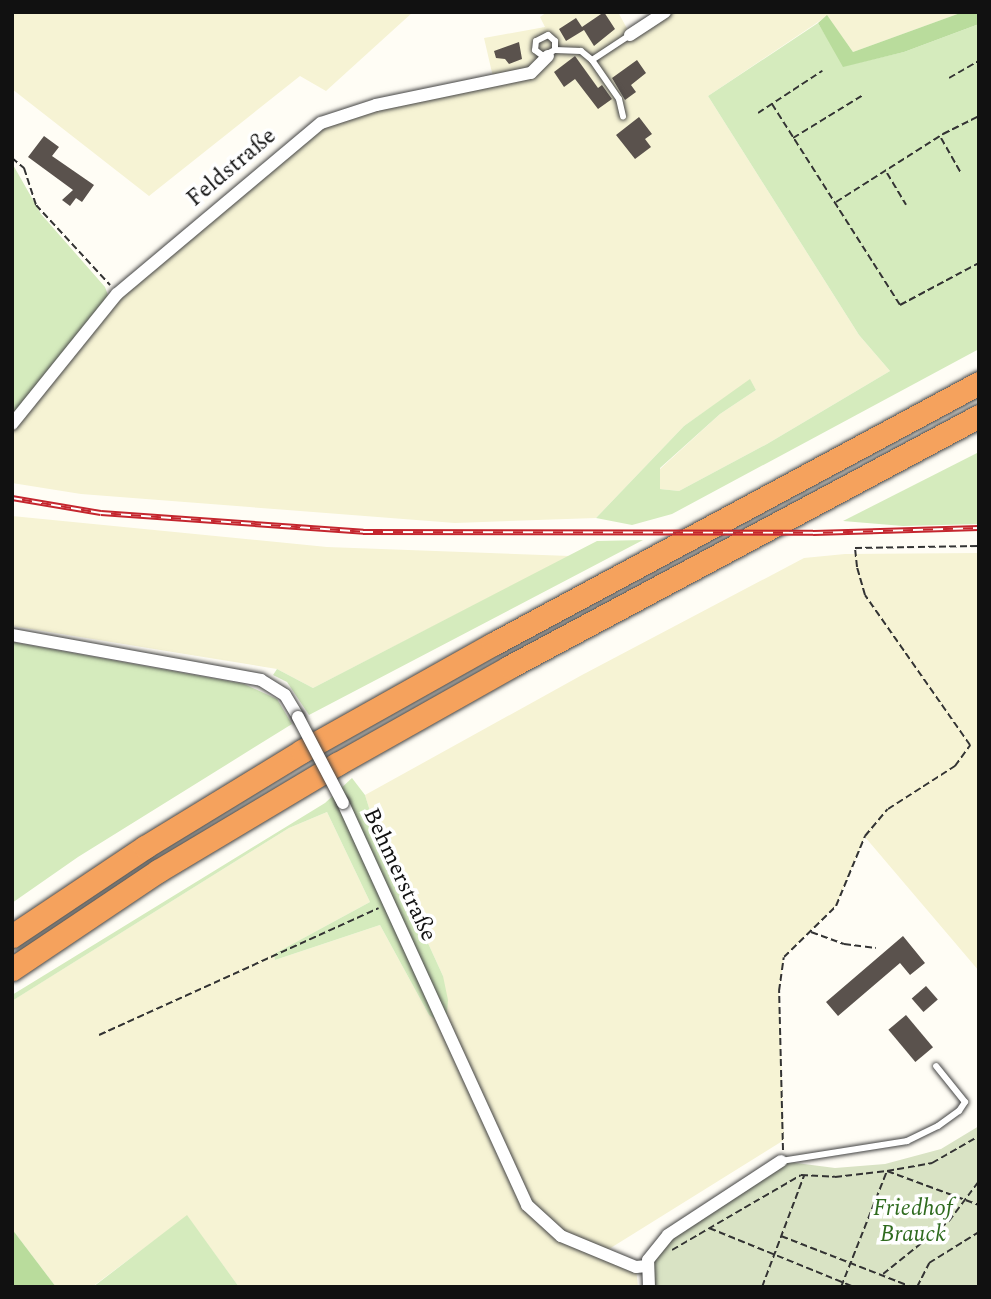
<!DOCTYPE html>
<html>
<head>
<meta charset="utf-8">
<style>
  body { margin:0 }
  #map { position:relative; width:991px; height:1299px; overflow:hidden; background:#fffdf5; font-family:Spectral,serif }
  div>[style] { position:absolute }
  .farmland>* { inset:0; background:#f6f3d4 }
  .green>* { inset:0; background:#d5ebbd }
  .forest>* { inset:0; background:#b9dc9c }
  .cemetery>* { inset:0; background:#d9e3c4 }
  .building>* { inset:0; background:#5a524d; transform-origin:0 0 }
  .path>* { height:2px; margin-top:-1px; transform-origin:0; background:repeating-linear-gradient(90deg,#333 0 7px,transparent 0 10.5px) }
  .roads { filter:drop-shadow(0 0 2px #444) drop-shadow(0 0 2px #444) }
  .lane>* { height:6px; margin:-3px; padding:0 3px; transform-origin:3px; border-radius:3px; background:#fff }
  .street>* { height:12px; margin:-6px; padding:0 6px; transform-origin:6px; border-radius:6px; background:#fff }
  .highway>* { height:23px; margin:-11.5px; padding:0 11.5px; transform-origin:11.5px; border-radius:11.5px; background:#f5a25d }
  .rail>* { height:6px; margin-top:-3px; transform-origin:0; background:repeating-linear-gradient(90deg,#fff 0 10px,#c4262e 0 20px); box-sizing:border-box; border-block:2px solid #c4262e }
  .bridges { filter:drop-shadow(0 0 2px #444) drop-shadow(0 0 2px #444) }
  .street-bridge>* { height:12px; margin:-6px; padding:0 6px; transform-origin:6px; border-radius:6px; background:#fff }
  span { translate:-50% -50%; white-space:nowrap; text-align:center; line-height:1.15; -webkit-text-stroke:7px #fff; paint-order:stroke }
  .street-label { font-size:23px; color:#111 }
  .park-label { font-size:23px; color:#2f6b1f; font-style:italic }
  .frame { position:absolute; inset:0; border:14px solid #111; pointer-events:none }
</style>
</head>
<body>
<div id="map">
  <div class="farmland">
    <div style="clip-path:polygon(12px 12px,413px 12px,326px 91px,300px 76px,149px 196px,12px 89px)"></div>
    <div style="clip-path:polygon(547px 12px,618px 12px,630px 34px,654px 19px,649px 12px,963px 12px,853px 52px,827px 16px,708px 96px,859px 335px,890px 371px,767px 444px,679px 491px,660px 489px,660px 469px,720px 414px,756px 390px,750px 380px,684px 426px,596px 518px,455px 523px,81px 494px,12px 483px,12px 429px,107px 310px,330px 123px,493px 77px,484px 38px,545px 27px,540px 17px)"></div>
    <div style="clip-path:polygon(12px 516px,327px 547px,570px 556px,313px 688px,277px 669px,12px 626px)"></div>
    <div style="clip-path:polygon(979px 553px,979px 971px,865px 837px,836px 906px,784px 957px,779px 991px,784px 1140px,601px 1254px,636px 1267px,638px 1287px,239px 1287px,187px 1216px,92px 1287px,56px 1287px,12px 1229px,12px 1001px,15px 999px,289px 828px,327px 812px,370px 902px,274px 954px,275px 960px,380px 925px,429px 1015px,443px 976px,375px 827px,365px 795px,582px 675px,804px 558px,845px 554px)"></div>
  </div>
  <div class="green">
    <div style="clip-path:polygon(818px 23px,844px 66px,904px 52px,979px 24px,979px 349px,672px 514px,632px 525px,596px 518px,684px 426px,750px 379px,756px 390px,720px 414px,660px 468px,660px 489px,679px 491px,767px 444px,890px 371px,859px 335px,708px 96px)"></div>
    <div style="clip-path:polygon(12px 163px,41px 214px,105px 287px,109px 298px,12px 419px)"></div>
    <div style="clip-path:polygon(979px 452px,979px 524px,903px 526px,843px 521px)"></div>
    <div style="clip-path:polygon(643px 540px,309px 715px,287px 682px,273px 675px,277px 669px,313px 688px,597px 541px)"></div>
    <div style="clip-path:polygon(12px 642px,244px 684px,277px 699px,292px 724px,78px 857px,12px 903px)"></div>
    <div style="clip-path:polygon(352px 778px,365px 795px,375px 827px,443px 976px,448px 1000px,446px 1026px,429px 1015px,380px 925px,275px 960px,274px 954px,370px 902px,327px 812px,289px 828px,12px 1001px,12px 995px,325px 803px)"></div>
    <div style="clip-path:polygon(187px 1215px,239px 1287px,92px 1287px,93px 1287px)"></div>
  </div>
  <div class="forest">
    <div style="clip-path:polygon(963px 12px,979px 12px,979px 24px,904px 52px,843px 67px,818px 23px,827px 15px,853px 52px)"></div>
    <div style="clip-path:polygon(12px 1229px,56px 1287px,12px 1287px)"></div>
  </div>
  <div class="cemetery">
    <div style="clip-path:polygon(979px 1126px,979px 1287px,649px 1287px,654px 1249px,781px 1161px,835px 1168px,885px 1164px,941px 1149px)"></div>
  </div>
  <div class="building">
    <div style="clip-path:polygon(604px 12px,615px 29px,594px 46px,584px 30px,566px 41px,559px 29px,576px 18px,582px 27px)"></div>
    <div style="clip-path:polygon(519px 42px,522px 59px,509px 64px,505px 59px,496px 58px,494px 51px)"></div>
    <div style="clip-path:polygon(575px 56px,598px 88px,602px 85px,612px 99px,598px 109px,575px 79px,564px 87px,554px 72px)"></div>
    <div style="clip-path:polygon(637px 60px,646px 73px,631px 85px,636px 92px,625px 100px,612px 78px)"></div>
    <div style="clip-path:polygon(639px 117px,652px 134px,645px 139px,651px 147px,635px 159px,616px 135px)"></div>
    <div style="clip-path:polygon(44px 136px,59px 147px,52px 156px,94px 185px,82px 202px,76px 198px,70px 206px,62px 200px,73px 190px,28px 157px)"></div>
    <div style="clip-path:polygon(903px 936px,925px 963px,910px 975px,900px 963px,838px 1016px,826px 1002px)"></div>
    <div style="left:926px;top:986px;width:18px;height:19px;rotate:49deg"></div>
    <div style="left:906px;top:1015px;width:42px;height:23px;rotate:50deg"></div>
  </div>
  <div class="path">
    <div style="left:949px;top:78px;width:34px;rotate:-30deg"></div>
    <div style="left:772px;top:104px;width:238px;rotate:57.5deg"></div>
    <div style="left:900px;top:305px;width:89px;rotate:-28deg"></div>
    <div style="left:758px;top:113px;width:77px;rotate:-33.3deg"></div>
    <div style="left:793px;top:138px;width:82px;rotate:-31.6deg"></div>
    <div style="left:941px;top:138px;width:40px;rotate:60.3deg"></div>
    <div style="left:12px;top:158px;width:16px;rotate:40deg"></div>
    <div style="left:24px;top:168px;width:39px;rotate:72deg"></div>
    <div style="left:36px;top:205px;width:109px;rotate:47.2deg"></div>
    <div style="left:887px;top:173px;width:37px;rotate:59deg"></div>
    <div style="left:836px;top:202px;width:127px;rotate:-32.4deg"></div>
    <div style="left:943px;top:134px;width:40px;rotate:-26.6deg"></div>
    <div style="left:811px;top:932px;width:35px;rotate:20deg"></div>
    <div style="left:844px;top:944px;width:32px;rotate:7deg"></div>
    <div style="left:99px;top:1035px;width:307px;rotate:-24.4deg"></div>
    <div style="left:783px;top:1150px;width:159px;rotate:-91.4deg"></div>
    <div style="left:779px;top:991px;width:34px;rotate:-82deg"></div>
    <div style="left:784px;top:957px;width:73px;rotate:-44.4deg"></div>
    <div style="left:836px;top:906px;width:76px;rotate:-67.5deg"></div>
    <div style="left:865px;top:836px;width:35px;rotate:-50deg"></div>
    <div style="left:888px;top:809px;width:80px;rotate:-32.7deg"></div>
    <div style="left:955px;top:766px;width:26px;rotate:-54deg"></div>
    <div style="left:970px;top:745px;width:183px;rotate:-125deg"></div>
    <div style="left:865px;top:595px;width:29px;rotate:-106deg"></div>
    <div style="left:857px;top:567px;width:19px;rotate:-96deg"></div>
    <div style="left:855px;top:548px;width:124px;rotate:-0.9deg"></div>
    <div style="left:709px;top:1228px;width:157px;rotate:22.1deg"></div>
    <div style="left:781px;top:1236px;width:141px;rotate:21.3deg"></div>
    <div style="left:672px;top:1250px;width:149px;rotate:-30.2deg"></div>
    <div style="left:801px;top:1175px;width:34px;rotate:3deg"></div>
    <div style="left:835px;top:1177px;width:52px;rotate:-6.6deg"></div>
    <div style="left:887px;top:1171px;width:98px;rotate:20.3deg"></div>
    <div style="left:883px;top:1274px;width:85px;rotate:-38.8deg"></div>
    <div style="left:949px;top:1221px;width:50px;rotate:-53.1deg"></div>
    <div style="left:762px;top:1287px;width:119px;rotate:-69.3deg"></div>
    <div style="left:841px;top:1287px;width:125px;rotate:-68.4deg"></div>
    <div style="left:887px;top:1171px;width:46px;rotate:-10.1deg"></div>
    <div style="left:932px;top:1163px;width:54px;rotate:-29.9deg"></div>
    <div style="left:917px;top:1287px;width:27px;rotate:-63deg"></div>
    <div style="left:929px;top:1263px;width:59px;rotate:-31.8deg"></div>
  </div>
  <div class="roads">
    <div class="lane">
      <div style="left:555px;top:50px;width:9px;rotate:-90deg"></div>
      <div style="left:555px;top:41px;width:9px;rotate:-139deg"></div>
      <div style="left:548px;top:35px;width:13px;rotate:153deg"></div>
      <div style="left:536px;top:41px;width:9px;rotate:96deg"></div>
      <div style="left:535px;top:50px;width:10px;rotate:37deg"></div>
      <div style="left:543px;top:56px;width:13px;rotate:-27deg"></div>
      <div style="left:555px;top:50px;width:26px;rotate:2deg"></div>
      <div style="left:581px;top:51px;width:14px;rotate:39deg"></div>
      <div style="left:592px;top:60px;width:45px;rotate:-33.3deg"></div>
      <div style="left:592px;top:60px;width:47px;rotate:55.3deg"></div>
      <div style="left:619px;top:99px;width:18px;rotate:77deg"></div>
      <div style="left:781px;top:1161px;width:128px;rotate:-9deg"></div>
      <div style="left:907px;top:1141px;width:34px;rotate:-26deg"></div>
      <div style="left:938px;top:1126px;width:26px;rotate:-36deg"></div>
      <div style="left:959px;top:1111px;width:11px;rotate:-56deg"></div>
      <div style="left:965px;top:1102px;width:46px;rotate:-128.9deg"></div>
    </div>
    <div class="street">
      <div style="left:630px;top:35px;width:42px;rotate:-33.3deg"></div>
      <div style="left:12px;top:424px;width:167px;rotate:-51.1deg"></div>
      <div style="left:117px;top:294px;width:266px;rotate:-40deg"></div>
      <div style="left:321px;top:123px;width:58px;rotate:-18.1deg"></div>
      <div style="left:376px;top:105px;width:158px;rotate:-11.7deg"></div>
      <div style="left:531px;top:73px;width:24px;rotate:-45deg"></div>
      <div style="left:12px;top:635px;width:253px;rotate:10.2deg"></div>
      <div style="left:261px;top:680px;width:28px;rotate:32deg"></div>
      <div style="left:285px;top:695px;width:26px;rotate:59deg"></div>
      <div style="left:343px;top:803px;width:442px;rotate:65.4deg"></div>
      <div style="left:527px;top:1205px;width:46px;rotate:42.4deg"></div>
      <div style="left:561px;top:1236px;width:81px;rotate:22.5deg"></div>
      <div style="left:636px;top:1267px;width:11px;rotate:-5deg"></div>
      <div style="left:649px;top:1287px;width:27px;rotate:-92deg"></div>
      <div style="left:648px;top:1260px;width:32px;rotate:-51deg"></div>
      <div style="left:668px;top:1235px;width:135px;rotate:-33.2deg"></div>
    </div>
    <div class="highway">
      <div style="left:12px;top:936px;width:160px;rotate:-33.8deg"></div>
      <div style="left:145px;top:847px;width:184px;rotate:-31.4deg"></div>
      <div style="left:302px;top:751px;width:219px;rotate:-29.3deg"></div>
      <div style="left:493px;top:644px;width:552px;rotate:-28.24deg"></div>
      <div style="left:12px;top:969px;width:176px;rotate:-33.9deg"></div>
      <div style="left:158px;top:871px;width:209px;rotate:-30.9deg"></div>
      <div style="left:337px;top:764px;width:197px;rotate:-29.4deg"></div>
      <div style="left:509px;top:667px;width:533px;rotate:-28.1deg"></div>
    </div>
  </div>
  <div class="rail">
    <div style="left:12px;top:498px;width:90px;rotate:9.6deg"></div>
    <div style="left:101px;top:513px;width:263px;rotate:4.1deg"></div>
    <div style="left:363px;top:532px;width:450px;rotate:0.1deg"></div>
    <div style="left:813px;top:533px;width:166px;rotate:-1.7deg"></div>
  </div>
  <div class="bridges">
    <div class="street-bridge">
      <div style="left:298px;top:717px;width:97px;rotate:62.4deg"></div>
    </div>
  </div>
  <div class="street-label">
    <span style="left:232px;top:168px;rotate:-40deg">Feldstraße</span>
    <span style="left:399px;top:875px;rotate:65deg">Behmerstraße</span>
  </div>
  <div class="park-label">
    <span style="left:913px;top:1222px">Friedhof<br>Brauck</span>
  </div>
  <div class="frame"></div>
</div>
</body>
</html>
